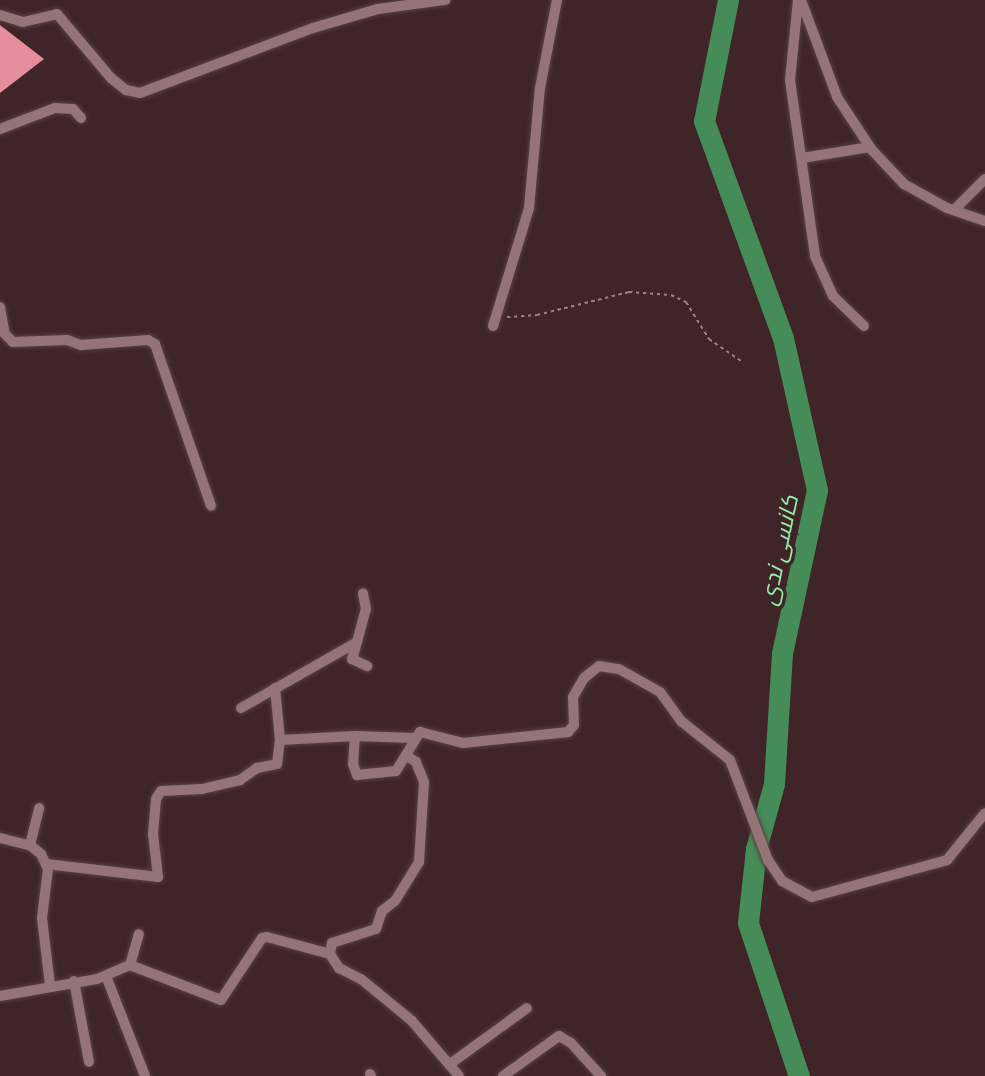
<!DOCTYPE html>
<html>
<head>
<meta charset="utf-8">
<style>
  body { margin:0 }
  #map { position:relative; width:985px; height:1076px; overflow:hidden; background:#3f2428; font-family:Lato,Cairo,sans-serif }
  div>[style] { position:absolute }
  .river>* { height:21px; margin:-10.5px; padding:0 10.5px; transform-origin:10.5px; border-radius:10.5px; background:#468c58 }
  .building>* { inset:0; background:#e58e9b }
  .path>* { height:2px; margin-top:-1px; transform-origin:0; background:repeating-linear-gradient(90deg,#9a8386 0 3.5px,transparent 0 7px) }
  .roads { filter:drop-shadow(0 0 2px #584045) drop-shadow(0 0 2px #584045) }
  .minor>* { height:10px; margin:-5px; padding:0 5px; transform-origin:5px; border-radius:5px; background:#957478 }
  span { translate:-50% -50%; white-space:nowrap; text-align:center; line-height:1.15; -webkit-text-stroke:7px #3f2428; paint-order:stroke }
  .water-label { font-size:23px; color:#92f2a9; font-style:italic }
</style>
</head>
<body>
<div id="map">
  <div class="river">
    <div style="left:728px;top:0;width:123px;rotate:101.2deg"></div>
    <div style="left:704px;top:121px;width:231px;rotate:70deg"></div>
    <div style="left:783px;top:338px;width:156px;rotate:77.4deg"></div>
    <div style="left:817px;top:490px;width:167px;rotate:102.1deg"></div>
    <div style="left:782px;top:653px;width:131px;rotate:93.5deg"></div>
    <div style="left:774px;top:784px;width:67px;rotate:105.5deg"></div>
    <div style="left:756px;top:849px;width:74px;rotate:96.2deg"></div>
    <div style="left:748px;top:923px;width:161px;rotate:71.6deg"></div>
  </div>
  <div class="building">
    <div style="clip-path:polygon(0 25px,44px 59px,0 93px)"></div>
  </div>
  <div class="path">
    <div style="left:507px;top:317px;width:30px;rotate:-4deg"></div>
    <div style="left:537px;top:315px;width:95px;rotate:-14deg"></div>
    <div style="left:629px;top:292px;width:42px;rotate:4.1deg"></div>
    <div style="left:671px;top:295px;width:17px;rotate:25deg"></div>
    <div style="left:686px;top:302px;width:44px;rotate:58.1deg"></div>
    <div style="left:709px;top:339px;width:42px;rotate:34.4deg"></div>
  </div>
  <div class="roads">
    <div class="minor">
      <div style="left:798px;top:0;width:80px;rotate:95.7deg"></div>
      <div style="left:790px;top:80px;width:178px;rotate:81.9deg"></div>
      <div style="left:815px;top:256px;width:44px;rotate:65.8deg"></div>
      <div style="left:833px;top:296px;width:43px;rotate:44.1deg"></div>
      <div style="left:801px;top:0;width:103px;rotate:69.6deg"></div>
      <div style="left:837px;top:97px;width:64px;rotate:56.6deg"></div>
      <div style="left:872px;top:150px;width:47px;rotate:46.7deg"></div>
      <div style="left:904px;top:184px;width:49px;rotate:29.2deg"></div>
      <div style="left:947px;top:208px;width:40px;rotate:18.9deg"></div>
      <div style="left:0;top:15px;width:24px;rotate:17deg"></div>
      <div style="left:23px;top:22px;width:35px;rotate:-13deg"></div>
      <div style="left:57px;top:14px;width:84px;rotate:49.8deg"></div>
      <div style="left:111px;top:78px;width:19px;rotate:39deg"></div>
      <div style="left:126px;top:90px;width:14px;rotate:12deg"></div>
      <div style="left:140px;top:93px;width:185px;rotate:-20.6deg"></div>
      <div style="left:313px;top:28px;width:68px;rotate:-16.3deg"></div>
      <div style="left:378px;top:9px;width:68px;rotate:-7.7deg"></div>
      <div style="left:0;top:129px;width:59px;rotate:-20.9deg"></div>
      <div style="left:55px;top:108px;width:18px;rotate:3deg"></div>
      <div style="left:73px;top:109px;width:12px;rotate:48deg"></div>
      <div style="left:802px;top:158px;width:69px;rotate:-9.2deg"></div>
      <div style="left:954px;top:210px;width:44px;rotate:-45deg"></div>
      <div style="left:0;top:307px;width:27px;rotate:80deg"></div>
      <div style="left:5px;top:334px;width:11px;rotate:45deg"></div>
      <div style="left:13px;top:342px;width:54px;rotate:-2.1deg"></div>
      <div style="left:67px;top:340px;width:15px;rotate:20deg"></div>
      <div style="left:81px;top:345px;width:67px;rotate:-4.3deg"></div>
      <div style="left:148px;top:340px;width:8px;rotate:30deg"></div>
      <div style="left:155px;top:344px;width:171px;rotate:70.9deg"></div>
      <div style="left:493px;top:326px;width:123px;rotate:-73deg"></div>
      <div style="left:529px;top:208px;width:121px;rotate:-84.8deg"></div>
      <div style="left:540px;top:88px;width:90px;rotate:-79.1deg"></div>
      <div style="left:357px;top:642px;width:18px;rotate:106deg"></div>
      <div style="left:352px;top:659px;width:17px;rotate:25deg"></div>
      <div style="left:275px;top:688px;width:52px;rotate:84.5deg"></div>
      <div style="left:241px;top:708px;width:133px;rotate:-29.6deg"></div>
      <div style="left:357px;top:642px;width:34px;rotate:-75deg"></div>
      <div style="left:366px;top:609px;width:16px;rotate:-101deg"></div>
      <div style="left:355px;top:736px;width:28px;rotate:94deg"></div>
      <div style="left:353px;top:764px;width:12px;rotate:70deg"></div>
      <div style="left:357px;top:775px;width:39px;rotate:-6deg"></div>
      <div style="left:396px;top:771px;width:46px;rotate:-58.4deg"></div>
      <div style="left:420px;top:732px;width:44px;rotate:14.3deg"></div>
      <div style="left:463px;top:743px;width:106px;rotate:-6deg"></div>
      <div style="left:568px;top:732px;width:9px;rotate:-49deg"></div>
      <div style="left:574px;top:725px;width:28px;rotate:-92deg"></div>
      <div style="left:573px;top:697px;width:22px;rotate:-60deg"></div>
      <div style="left:584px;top:678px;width:19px;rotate:-39deg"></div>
      <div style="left:599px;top:666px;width:20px;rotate:9deg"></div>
      <div style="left:619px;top:669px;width:47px;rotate:29.3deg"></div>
      <div style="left:660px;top:692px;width:36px;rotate:54deg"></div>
      <div style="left:681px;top:721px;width:63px;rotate:38.5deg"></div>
      <div style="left:730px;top:760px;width:107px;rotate:69.2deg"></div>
      <div style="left:768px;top:860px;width:25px;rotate:56deg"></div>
      <div style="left:782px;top:881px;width:34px;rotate:28deg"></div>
      <div style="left:812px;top:897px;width:140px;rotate:-15.3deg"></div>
      <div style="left:947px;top:860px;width:60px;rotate:-51deg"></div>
      <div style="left:0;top:838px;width:32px;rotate:14deg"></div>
      <div style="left:31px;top:846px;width:13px;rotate:39deg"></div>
      <div style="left:41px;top:854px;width:17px;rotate:65deg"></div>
      <div style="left:48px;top:869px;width:49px;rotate:97deg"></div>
      <div style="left:42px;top:918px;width:67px;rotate:83.2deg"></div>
      <div style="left:30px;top:845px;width:38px;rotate:-76deg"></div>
      <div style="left:46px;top:864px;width:113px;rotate:6.6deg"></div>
      <div style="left:158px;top:877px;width:43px;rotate:-96.6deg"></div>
      <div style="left:153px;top:834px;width:35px;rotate:-85deg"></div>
      <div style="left:156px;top:799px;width:9px;rotate:-58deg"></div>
      <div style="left:161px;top:791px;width:41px;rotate:-2.8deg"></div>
      <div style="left:202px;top:789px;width:39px;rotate:-13deg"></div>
      <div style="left:240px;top:780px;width:21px;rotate:-35deg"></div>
      <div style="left:257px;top:768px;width:20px;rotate:-11deg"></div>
      <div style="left:277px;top:764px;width:24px;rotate:-83deg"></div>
      <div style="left:280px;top:740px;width:75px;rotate:-3.1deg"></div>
      <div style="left:355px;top:736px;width:59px;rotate:1.9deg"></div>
      <div style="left:330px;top:954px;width:11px;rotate:-80deg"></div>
      <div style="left:332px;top:943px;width:46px;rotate:-17.7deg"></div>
      <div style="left:376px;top:929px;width:19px;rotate:-72deg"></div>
      <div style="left:382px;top:911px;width:16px;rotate:-38deg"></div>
      <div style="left:395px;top:901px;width:46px;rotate:-58.4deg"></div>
      <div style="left:419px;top:862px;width:80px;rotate:-86.4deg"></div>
      <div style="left:424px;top:782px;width:22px;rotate:-112deg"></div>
      <div style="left:416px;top:762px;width:11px;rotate:-146deg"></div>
      <div style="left:130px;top:965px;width:32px;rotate:-74deg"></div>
      <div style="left:106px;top:976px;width:107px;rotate:68.7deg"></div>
      <div style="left:74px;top:981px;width:82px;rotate:79.5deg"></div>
      <div style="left:0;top:996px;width:98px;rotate:-9.9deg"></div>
      <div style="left:97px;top:979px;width:36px;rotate:-23deg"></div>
      <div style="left:130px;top:965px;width:97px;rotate:21deg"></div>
      <div style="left:221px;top:1000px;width:74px;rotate:-56.5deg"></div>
      <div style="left:262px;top:938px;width:5px;rotate:-11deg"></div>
      <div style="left:267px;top:937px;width:65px;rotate:15.1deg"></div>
      <div style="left:330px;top:954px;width:17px;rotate:57deg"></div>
      <div style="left:339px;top:968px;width:25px;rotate:27deg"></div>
      <div style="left:361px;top:979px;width:66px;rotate:39.5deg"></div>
      <div style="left:412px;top:1021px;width:72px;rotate:49.5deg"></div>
      <div style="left:450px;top:1064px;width:95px;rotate:-36deg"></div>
      <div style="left:370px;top:1074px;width:2px;rotate:63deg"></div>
      <div style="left:503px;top:1076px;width:69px;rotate:-35.5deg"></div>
      <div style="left:559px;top:1036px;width:14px;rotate:30deg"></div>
      <div style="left:571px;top:1043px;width:45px;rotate:47.7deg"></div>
    </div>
  </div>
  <div class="water-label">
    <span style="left:778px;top:550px;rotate:-78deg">کانسی ندی</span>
  </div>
</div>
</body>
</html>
